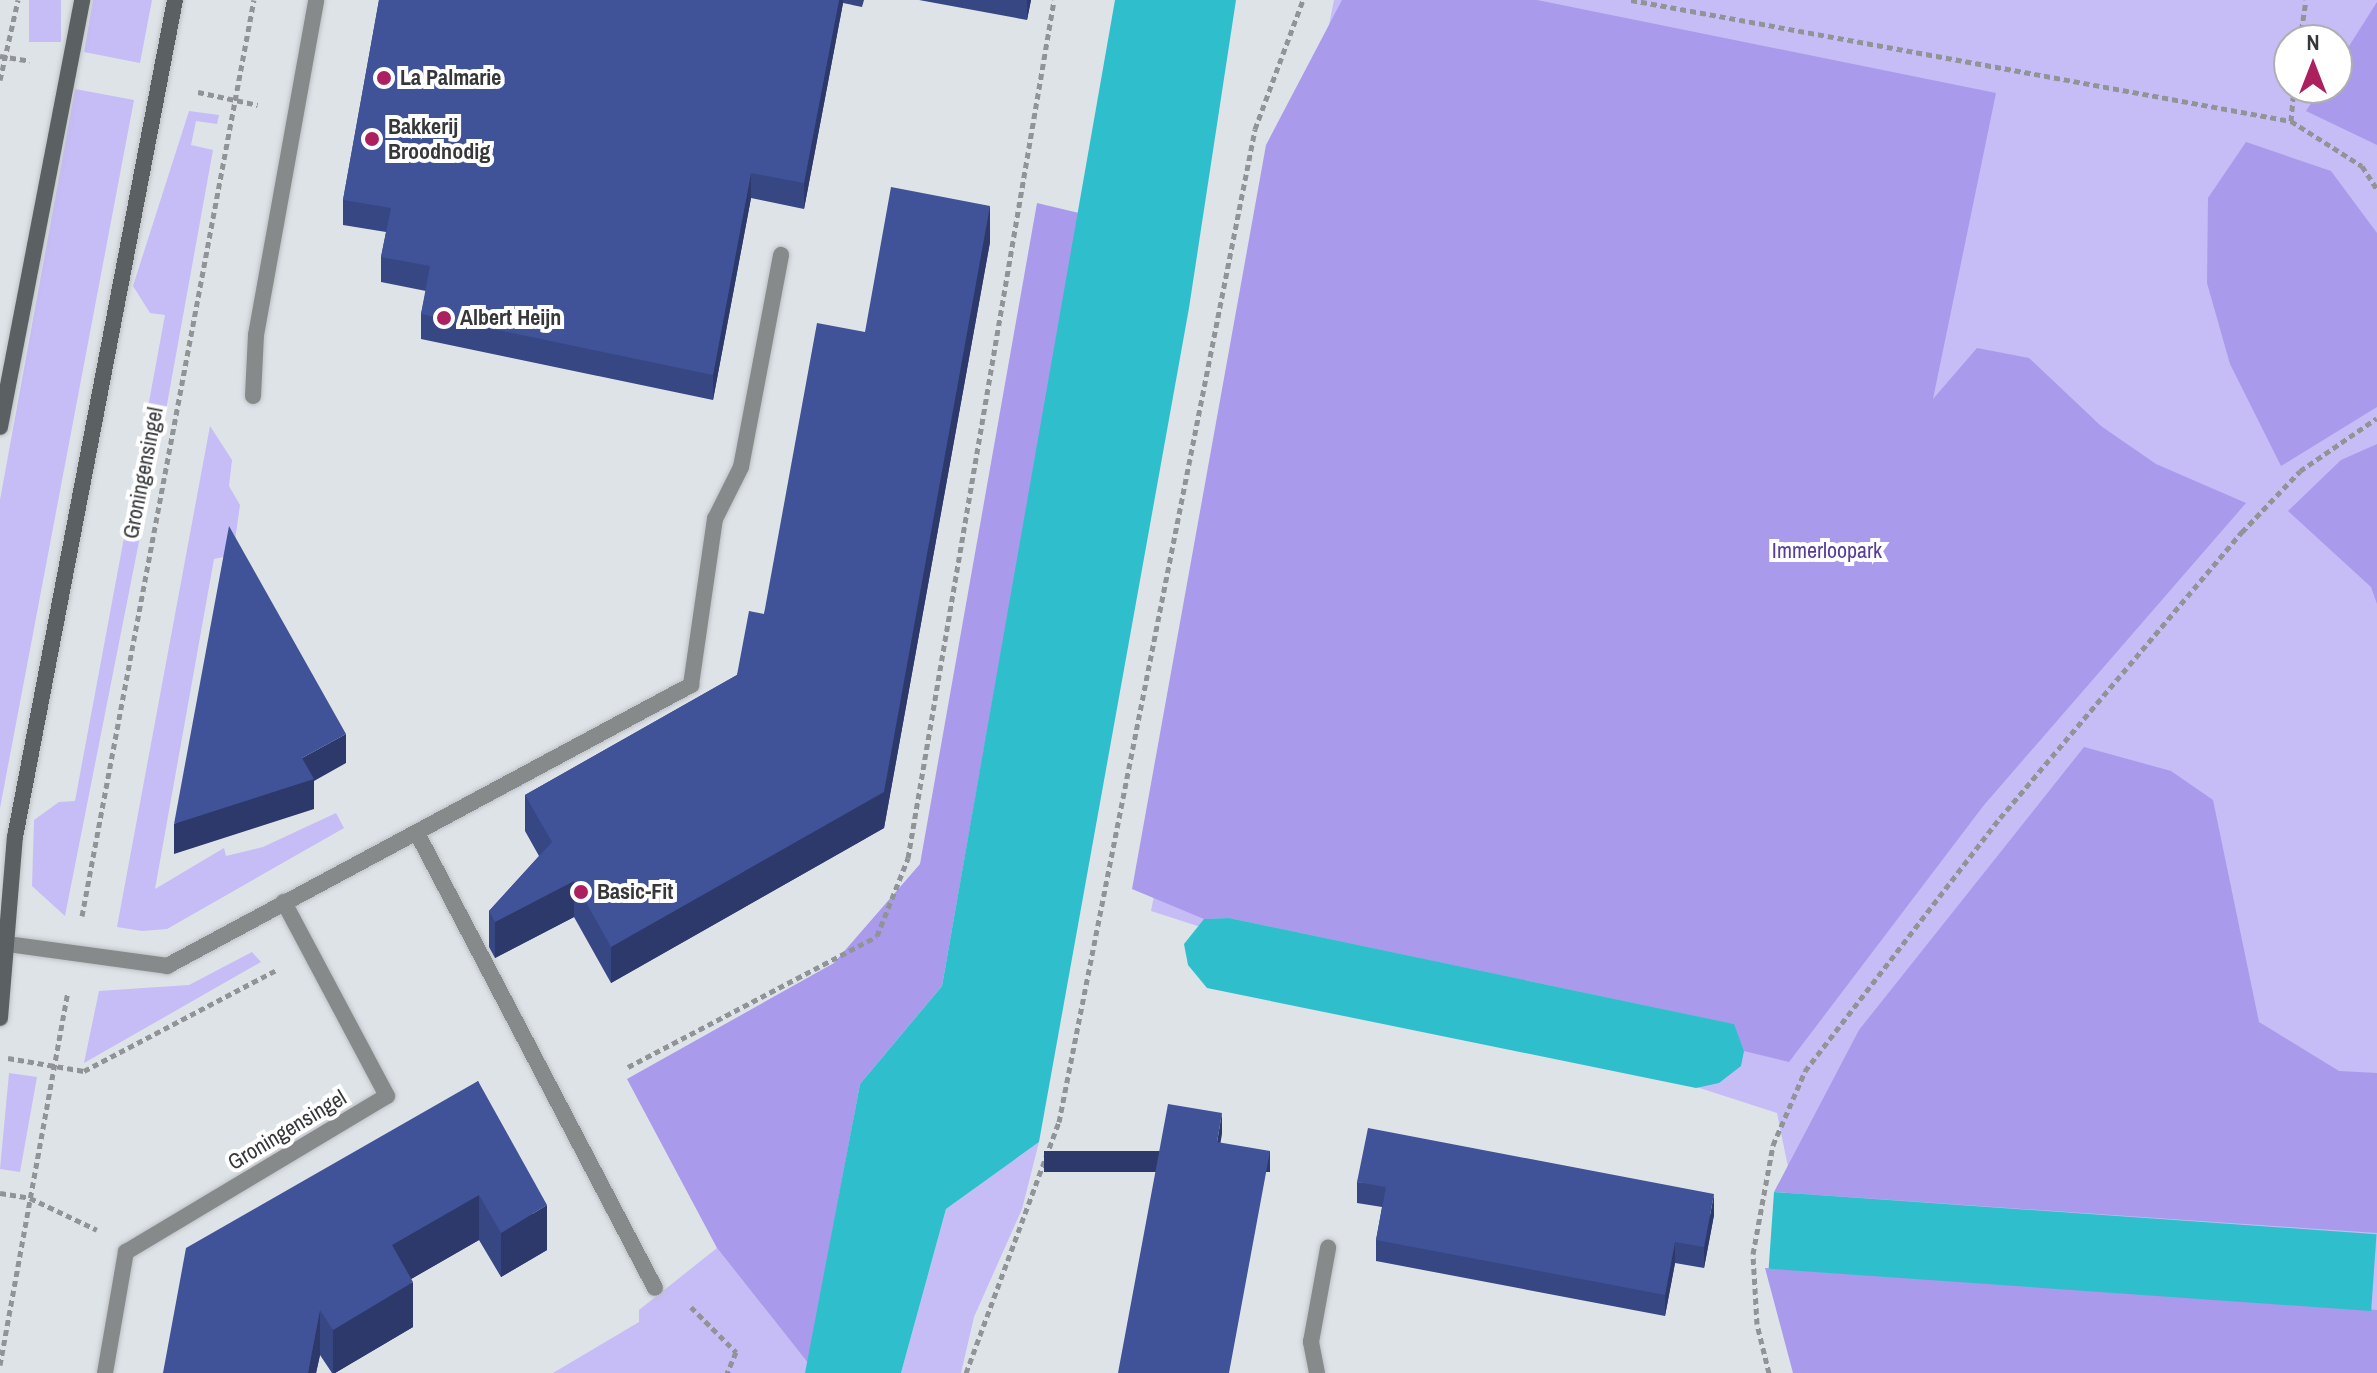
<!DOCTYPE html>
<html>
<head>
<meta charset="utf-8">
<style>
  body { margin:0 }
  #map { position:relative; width:2377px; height:1373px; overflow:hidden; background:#dee3e8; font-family:"Archivo Narrow",sans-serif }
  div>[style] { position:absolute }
  .green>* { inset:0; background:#c6bcf6; transform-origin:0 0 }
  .forest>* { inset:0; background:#aa9aeb }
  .water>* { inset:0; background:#2fbfcc; transform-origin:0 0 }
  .path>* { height:5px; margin-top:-2.5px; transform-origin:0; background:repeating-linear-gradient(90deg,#909497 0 6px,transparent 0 10px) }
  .roads { filter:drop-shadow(0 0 2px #bcc1c5) drop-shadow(0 0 2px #bcc1c5) }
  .lane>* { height:16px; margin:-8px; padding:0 8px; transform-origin:8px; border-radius:8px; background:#878a8b }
  .street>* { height:16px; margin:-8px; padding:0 8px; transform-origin:8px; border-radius:8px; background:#878a8b }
  .secondary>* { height:16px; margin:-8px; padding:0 8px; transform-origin:8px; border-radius:8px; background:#5b6062 }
  .wall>* { inset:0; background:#374783 }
  .shaded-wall>* { inset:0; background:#2d396a; transform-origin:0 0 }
  .building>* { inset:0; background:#405298 }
  .dots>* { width:22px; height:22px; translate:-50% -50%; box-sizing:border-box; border:4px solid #fff; border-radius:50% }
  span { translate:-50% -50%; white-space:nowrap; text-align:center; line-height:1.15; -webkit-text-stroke:8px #fff; paint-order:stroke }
  .poi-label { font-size:22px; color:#353739; font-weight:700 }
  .left { translate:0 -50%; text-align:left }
  .street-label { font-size:22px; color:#353739 }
  .park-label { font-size:22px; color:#573c9a }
  .north { position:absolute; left:2273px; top:24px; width:80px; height:80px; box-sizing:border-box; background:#fff; border:2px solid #aeafb0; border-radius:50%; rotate:0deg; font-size:22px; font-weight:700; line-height:32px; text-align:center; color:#353739 }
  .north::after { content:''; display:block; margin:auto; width:28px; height:36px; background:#ac2060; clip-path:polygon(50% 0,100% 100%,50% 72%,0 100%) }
</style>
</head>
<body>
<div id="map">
  <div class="green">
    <div style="left:29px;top:0;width:32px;height:42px"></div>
    <div style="clip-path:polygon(93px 0,152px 0,140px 63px,84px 52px)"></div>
    <div style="clip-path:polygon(evenodd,1334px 0,2377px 0,2377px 1373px,1830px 1373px,1777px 1113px,1151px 911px,1334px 0,2289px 40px,2337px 40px,2337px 88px,2289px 88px,2289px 40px)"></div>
    <div style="clip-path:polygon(75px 89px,134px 100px,0 808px,0 500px)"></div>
    <div style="clip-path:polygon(189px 111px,219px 115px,217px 124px,196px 121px,191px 145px,213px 150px,160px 443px,142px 440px,165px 315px,150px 313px,133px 286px)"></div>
    <div style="clip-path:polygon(210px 426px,232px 460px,229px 486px,240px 505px,233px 555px,214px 559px,155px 889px,224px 848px,226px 856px,263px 847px,336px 813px,344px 828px,167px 929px,142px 931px,117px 927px)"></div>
    <div style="clip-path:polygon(134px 484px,150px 486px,65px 916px,32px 886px,34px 820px,59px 802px,75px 801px)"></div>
    <div style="clip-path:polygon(252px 952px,261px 962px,84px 1063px,99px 991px,189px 985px)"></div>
    <div style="clip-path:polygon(9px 1073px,37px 1077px,20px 1172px,0 1169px)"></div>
    <div style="clip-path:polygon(1039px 1142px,1022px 1209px,974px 1317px,961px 1373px,901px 1373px,946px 1209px)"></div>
    <div style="clip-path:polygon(717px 1248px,808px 1363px,805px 1373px,553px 1373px,639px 1322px,639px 1310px)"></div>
  </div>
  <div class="forest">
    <div style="clip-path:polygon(1342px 0,1537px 0,1996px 93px,1933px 399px,1977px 348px,2029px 358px,2101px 426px,2156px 464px,2246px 503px,1984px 805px,1789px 1062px,1744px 1051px,1733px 1024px,1229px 918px,1204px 919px,1132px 889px,1266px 145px)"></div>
    <div style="clip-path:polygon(2377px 2px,2377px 145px,2306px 111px,2321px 88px,2337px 88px,2337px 65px)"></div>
    <div style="clip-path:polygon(2246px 142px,2331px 171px,2377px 233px,2377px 407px,2281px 466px,2230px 364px,2207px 283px,2208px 198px)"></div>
    <div style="clip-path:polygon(1037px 203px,1079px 213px,942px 986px,860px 1084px,808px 1363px,717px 1248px,627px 1079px,834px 963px,920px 864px)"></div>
    <div style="clip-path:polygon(2377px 444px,2377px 604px,2371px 587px,2288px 511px,2341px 460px)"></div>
    <div style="clip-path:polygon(2084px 747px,2171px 771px,2213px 800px,2259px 1022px,2339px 1071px,2377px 1073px,2377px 1233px,1774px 1192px,1859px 1030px)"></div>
    <div style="clip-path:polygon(1765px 1268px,2377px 1310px,2377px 1373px,1793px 1373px)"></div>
  </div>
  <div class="water">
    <div style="clip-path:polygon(1115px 0,1236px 0,1189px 308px,1039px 1142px,946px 1209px,901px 1373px,805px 1373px,860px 1084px,942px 986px)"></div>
    <div style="clip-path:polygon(1229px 918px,1734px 1024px,1744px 1051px,1741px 1066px,1719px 1083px,1696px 1088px,1207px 988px,1188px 965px,1184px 944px,1204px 919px)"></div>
    <div style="left:1774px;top:1192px;width:604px;height:77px;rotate:4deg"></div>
  </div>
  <div class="path">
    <div style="left:1631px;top:0;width:671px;rotate:10.39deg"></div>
    <div style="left:2291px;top:121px;width:84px;rotate:32.4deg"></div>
    <div style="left:2362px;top:166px;width:27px;rotate:57deg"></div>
    <div style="left:2300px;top:40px;width:40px;rotate:-81.5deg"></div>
    <div style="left:0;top:56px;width:30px;rotate:9deg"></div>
    <div style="left:0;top:80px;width:82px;rotate:-77.3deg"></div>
    <div style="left:198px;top:92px;width:61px;rotate:12.2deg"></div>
    <div style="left:2291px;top:121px;width:33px;rotate:-85deg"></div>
    <div style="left:82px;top:916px;width:932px;rotate:-79.37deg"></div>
    <div style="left:8px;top:1058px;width:77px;rotate:9.7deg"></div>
    <div style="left:84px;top:1071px;width:217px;rotate:-27.7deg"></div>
    <div style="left:628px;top:1067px;width:281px;rotate:-27.7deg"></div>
    <div style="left:877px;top:936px;width:84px;rotate:-68.3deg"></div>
    <div style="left:908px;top:858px;width:870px;rotate:-80.34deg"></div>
    <div style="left:0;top:1193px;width:30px;rotate:9deg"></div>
    <div style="left:30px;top:1198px;width:74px;rotate:25.5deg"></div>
    <div style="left:691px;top:1307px;width:64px;rotate:45deg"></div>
    <div style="left:736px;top:1352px;width:23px;rotate:113deg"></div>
    <div style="left:0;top:1365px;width:379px;rotate:-79.7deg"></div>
    <div style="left:966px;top:1373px;width:268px;rotate:-69.7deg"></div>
    <div style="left:1059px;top:1122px;width:1012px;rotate:-78.83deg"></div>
    <div style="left:1255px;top:129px;width:138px;rotate:-69.6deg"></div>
    <div style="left:1769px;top:1373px;width:50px;rotate:-103.8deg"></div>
    <div style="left:1757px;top:1324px;width:70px;rotate:-93.3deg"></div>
    <div style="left:1753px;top:1254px;width:111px;rotate:-79.6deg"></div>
    <div style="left:1773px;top:1145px;width:81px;rotate:-66.6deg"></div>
    <div style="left:1805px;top:1071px;width:319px;rotate:-52.4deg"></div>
    <div style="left:2000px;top:818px;width:375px;rotate:-49.8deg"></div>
    <div style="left:2242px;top:532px;width:84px;rotate:-46.4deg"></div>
    <div style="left:2300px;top:471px;width:93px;rotate:-34.5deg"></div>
  </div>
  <div class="roads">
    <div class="lane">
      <div style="left:253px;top:396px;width:61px;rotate:-87.2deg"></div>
      <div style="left:256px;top:335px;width:340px;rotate:-79.8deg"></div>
      <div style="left:715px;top:519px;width:58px;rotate:-63.4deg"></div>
      <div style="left:741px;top:467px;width:216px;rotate:-79.3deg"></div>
    </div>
    <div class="street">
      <div style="left:418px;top:835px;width:511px;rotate:62.38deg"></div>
      <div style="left:0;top:943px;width:169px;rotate:7.8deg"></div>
      <div style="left:167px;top:966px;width:595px;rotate:-28.2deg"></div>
      <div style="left:691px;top:685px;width:168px;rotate:-81.8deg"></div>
      <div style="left:105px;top:1373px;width:123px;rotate:-80.2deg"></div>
      <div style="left:126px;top:1252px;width:304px;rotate:-30.9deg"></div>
      <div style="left:387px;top:1096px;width:220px;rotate:-118deg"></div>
      <div style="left:1317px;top:1373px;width:32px;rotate:-101deg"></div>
      <div style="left:1311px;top:1342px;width:96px;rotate:-79.7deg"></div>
    </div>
    <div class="secondary">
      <div style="left:0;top:427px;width:435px;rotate:-79.1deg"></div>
      <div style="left:0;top:1018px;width:182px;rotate:-85.3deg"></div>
      <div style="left:15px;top:837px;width:852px;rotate:-79.18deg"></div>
    </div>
  </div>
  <div class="wall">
    <div style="clip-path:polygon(379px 0,864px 0,862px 7px,843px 3px,804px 209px,751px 198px,713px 400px,421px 339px,421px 314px,426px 291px,381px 282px,381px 257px,386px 232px,343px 225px,343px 200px)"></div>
    <div style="clip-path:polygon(919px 0,1031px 0,1027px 20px)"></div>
    <div style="clip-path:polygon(990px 242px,884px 828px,611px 983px,574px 917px,495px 958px,489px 947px,489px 911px,539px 856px,525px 831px,525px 795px,737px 675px,764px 614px,865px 332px)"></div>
    <div style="clip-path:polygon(478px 1081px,547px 1250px,501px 1277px,479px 1240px,411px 1279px,413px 1327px,335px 1373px,332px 1373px,320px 1355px,316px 1373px,163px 1373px)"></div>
    <div style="clip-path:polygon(1357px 1182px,1714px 1215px,1704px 1268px,1675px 1263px,1665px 1316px,1376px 1261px,1376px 1240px,1382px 1207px,1357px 1203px)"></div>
  </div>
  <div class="shaded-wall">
    <div style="clip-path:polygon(839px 0,843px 0,843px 3px,804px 209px,804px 183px)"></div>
    <div style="clip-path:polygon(1027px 0,1031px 0,1027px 20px)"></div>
    <div style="clip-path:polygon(751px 173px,751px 198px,713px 400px,713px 375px)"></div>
    <div style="clip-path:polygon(990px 206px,990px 242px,884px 828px,611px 983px,611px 947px)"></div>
    <div style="clip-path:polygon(346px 734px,346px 763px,314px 781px,314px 809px,174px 854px,174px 824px,302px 758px)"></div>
    <div style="clip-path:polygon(574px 881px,574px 917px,495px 958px,495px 922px)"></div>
    <div style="clip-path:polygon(1222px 1113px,1222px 1134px,1217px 1163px,1217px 1142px)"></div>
    <div style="left:1270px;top:1151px;width:21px;height:226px;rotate:90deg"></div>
    <div style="clip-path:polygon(1714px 1194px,1714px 1215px,1704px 1268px,1704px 1247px)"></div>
    <div style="clip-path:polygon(479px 1195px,479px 1240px,392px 1290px,392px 1245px)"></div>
    <div style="clip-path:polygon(547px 1205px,547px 1250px,501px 1277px,501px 1233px)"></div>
    <div style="clip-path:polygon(1675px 1242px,1675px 1263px,1665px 1316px,1665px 1295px)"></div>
    <div style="clip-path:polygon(413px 1282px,413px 1327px,335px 1373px,333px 1373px,333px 1330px)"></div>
    <div style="clip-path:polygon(320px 1310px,320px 1355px,316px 1373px,308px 1373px)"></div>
  </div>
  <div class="building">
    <div style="clip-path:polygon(379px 0,839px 0,804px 183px,751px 173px,713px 375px,421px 314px,430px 266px,381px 257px,391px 208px,343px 200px)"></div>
    <div style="clip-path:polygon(891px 187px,990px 206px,884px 792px,611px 947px,574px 881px,495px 922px,489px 911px,552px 842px,525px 795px,737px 675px,749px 611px,764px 614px,817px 323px,865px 332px)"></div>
    <div style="clip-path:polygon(229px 526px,346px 734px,302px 758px,314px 779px,174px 824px)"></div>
    <div style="clip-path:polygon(478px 1081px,547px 1205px,501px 1233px,479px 1195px,392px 1245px,413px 1282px,333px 1330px,320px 1310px,308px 1373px,163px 1373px,186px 1248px)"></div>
    <div style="clip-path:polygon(1168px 1104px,1222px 1113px,1217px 1142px,1270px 1151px,1229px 1373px,1118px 1373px)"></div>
    <div style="clip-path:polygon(1368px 1128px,1714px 1194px,1704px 1247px,1675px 1242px,1665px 1295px,1376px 1240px,1386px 1187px,1357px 1182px)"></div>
  </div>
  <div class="dots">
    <div style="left:384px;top:78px;background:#ac2060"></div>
    <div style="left:372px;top:139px;background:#ac2060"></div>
    <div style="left:444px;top:318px;background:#ac2060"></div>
    <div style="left:581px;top:892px;background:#ac2060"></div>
  </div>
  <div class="poi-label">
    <span class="left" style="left:400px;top:78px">La Palmarie</span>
    <span class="left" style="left:388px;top:139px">Bakkerij<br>Broodnodig</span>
    <span class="left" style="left:460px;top:318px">Albert Heijn</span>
    <span class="left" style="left:597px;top:892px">Basic-Fit</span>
  </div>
  <div class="street-label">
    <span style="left:143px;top:473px;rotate:-79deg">Groningensingel</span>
    <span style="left:287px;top:1130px;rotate:-31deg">Groningensingel</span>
  </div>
  <div class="park-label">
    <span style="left:1827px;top:551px">Immerloopark</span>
  </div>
  <div class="north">N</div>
</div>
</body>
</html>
